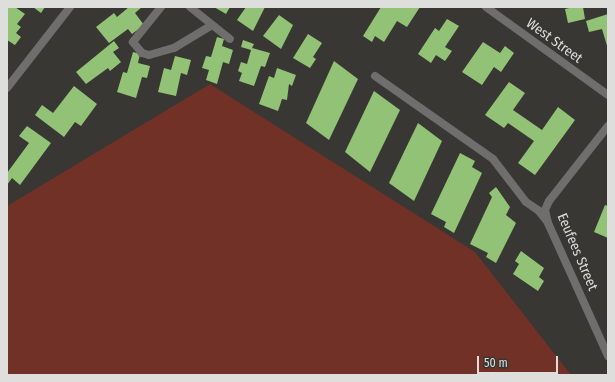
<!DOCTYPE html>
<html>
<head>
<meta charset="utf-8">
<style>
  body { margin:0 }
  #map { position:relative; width:615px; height:382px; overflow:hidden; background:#383733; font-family:"Fira Sans Condensed",sans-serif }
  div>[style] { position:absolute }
  .green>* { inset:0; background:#713126 }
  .building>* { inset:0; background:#92c275 }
  .minor>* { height:8px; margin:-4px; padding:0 4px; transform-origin:4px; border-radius:4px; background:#706e6c }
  span { translate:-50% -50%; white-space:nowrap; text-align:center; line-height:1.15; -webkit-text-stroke:4px #383733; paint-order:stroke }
  .street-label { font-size:14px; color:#dededc }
  .frame { position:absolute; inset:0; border:8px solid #dededc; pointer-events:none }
  .scale { position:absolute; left:477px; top:356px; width:81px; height:18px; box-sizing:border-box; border:2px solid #dededc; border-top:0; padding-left:5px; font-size:12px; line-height:14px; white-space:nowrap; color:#dededc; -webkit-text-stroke:3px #383733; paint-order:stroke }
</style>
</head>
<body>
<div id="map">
  <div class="green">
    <div style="clip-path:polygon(210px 84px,475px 252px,571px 375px,7px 375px,7px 206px)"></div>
  </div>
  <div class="building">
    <div style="clip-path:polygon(7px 7px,15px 7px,25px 14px,17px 24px,21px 27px,16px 33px,21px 37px,15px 45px,7px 40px)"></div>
    <div style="clip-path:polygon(33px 7px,45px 7px,41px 13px)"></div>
    <div style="clip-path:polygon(129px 7px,142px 7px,135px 13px,144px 25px,132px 34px,128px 29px,109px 43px,96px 27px,114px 13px,117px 17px)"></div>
    <div style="clip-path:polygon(214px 7px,230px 7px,226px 14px)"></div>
    <div style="clip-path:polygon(246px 7px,265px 7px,253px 31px,237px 20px)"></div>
    <div style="clip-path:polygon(381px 7px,420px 7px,407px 27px,397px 21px,384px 42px,375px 36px,372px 42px,363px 36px)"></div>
    <div style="clip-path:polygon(574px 7px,583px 7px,585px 19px,568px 23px,565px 9px)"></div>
    <div style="clip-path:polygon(608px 14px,608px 49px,602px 29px,589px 32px,586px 21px)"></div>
    <div style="clip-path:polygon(279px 15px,293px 25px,281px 49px,263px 36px)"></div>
    <div style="clip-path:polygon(447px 19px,459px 26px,445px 47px,452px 51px,445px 61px,436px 55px,431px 63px,418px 54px,435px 28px,439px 31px)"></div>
    <div style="clip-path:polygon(308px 34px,322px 43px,313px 57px,316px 59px,310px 68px,293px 58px)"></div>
    <div style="clip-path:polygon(217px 37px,224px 39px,222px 46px,233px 50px,229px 64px,223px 62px,217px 84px,206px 80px,209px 70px,202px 68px,206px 56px,211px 57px)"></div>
    <div style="clip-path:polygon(243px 40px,254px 44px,252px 48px,270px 53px,265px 67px,261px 66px,254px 86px,239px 81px,242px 73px,238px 71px,241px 62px,247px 64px,251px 50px,241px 47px)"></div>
    <div style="clip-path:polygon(114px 41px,119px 48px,113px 52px,121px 62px,110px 71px,108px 68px,86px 84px,76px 72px)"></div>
    <div style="clip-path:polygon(483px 42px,500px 53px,505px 46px,514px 53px,501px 72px,494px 67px,482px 85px,462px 72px)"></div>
    <div style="clip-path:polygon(133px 52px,140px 54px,138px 63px,150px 66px,147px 78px,142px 77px,136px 98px,117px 92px,123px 72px,127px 73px)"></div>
    <div style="clip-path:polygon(175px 56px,191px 60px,187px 75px,181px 73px,176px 96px,158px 92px,164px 68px,171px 70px)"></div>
    <div style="clip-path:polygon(334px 61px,358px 79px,329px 140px,306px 123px)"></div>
    <div style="clip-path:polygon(277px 68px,296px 75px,292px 86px,289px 84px,287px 100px,282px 99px,278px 111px,259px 104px,269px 76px,274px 78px)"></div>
    <div style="clip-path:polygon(509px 82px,525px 93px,513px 110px,542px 130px,558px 107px,575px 120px,535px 175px,518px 163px,534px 141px,508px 123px,504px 128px,485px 115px)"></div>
    <div style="clip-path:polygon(74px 86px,97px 104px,81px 126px,75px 122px,64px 137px,35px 115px,42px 105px,53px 113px)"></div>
    <div style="clip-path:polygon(374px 91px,400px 110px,370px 172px,345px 152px)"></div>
    <div style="clip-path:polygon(418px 123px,442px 141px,414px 201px,389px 183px)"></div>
    <div style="clip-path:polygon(27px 126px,51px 143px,20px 185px,12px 178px,7px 185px,7px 173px,29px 143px,19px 136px)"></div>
    <div style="clip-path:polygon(460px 153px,475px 161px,472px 167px,482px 173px,454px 233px,444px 227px,446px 222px,431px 214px)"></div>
    <div style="clip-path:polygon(496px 187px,510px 207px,506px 215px,516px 223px,496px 263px,486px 257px,488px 253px,470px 244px,492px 197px,489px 193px)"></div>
    <div style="clip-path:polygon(605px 205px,608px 206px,608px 238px,594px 232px)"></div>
    <div style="clip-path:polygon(521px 251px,544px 268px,539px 277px,544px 281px,538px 291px,513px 274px,519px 264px,515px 261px)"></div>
  </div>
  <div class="minor">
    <div style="left:161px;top:7px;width:45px;rotate:128.7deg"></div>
    <div style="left:133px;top:42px;width:14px;rotate:51deg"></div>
    <div style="left:142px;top:53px;width:7px;rotate:16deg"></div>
    <div style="left:149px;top:55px;width:26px;rotate:-16deg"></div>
    <div style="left:174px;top:48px;width:44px;rotate:-31.2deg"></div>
    <div style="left:190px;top:7px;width:51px;rotate:38.7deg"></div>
    <div style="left:486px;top:7px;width:150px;rotate:35.8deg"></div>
    <div style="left:375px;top:76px;width:144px;rotate:35.1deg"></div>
    <div style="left:493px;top:159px;width:54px;rotate:52.5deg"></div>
    <div style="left:526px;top:202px;width:14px;rotate:34deg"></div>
    <div style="left:538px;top:210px;width:14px;rotate:51deg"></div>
    <div style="left:7px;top:88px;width:103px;rotate:-52.1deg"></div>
    <div style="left:608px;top:126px;width:95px;rotate:128.2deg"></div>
    <div style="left:549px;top:201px;width:10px;rotate:114deg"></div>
    <div style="left:545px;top:210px;width:13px;rotate:77deg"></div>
    <div style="left:548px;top:223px;width:146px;rotate:65.7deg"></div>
  </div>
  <div class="street-label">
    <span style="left:554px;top:41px;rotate:36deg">West Street</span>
    <span style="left:577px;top:252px;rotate:67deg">Eeufees Street</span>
  </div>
  <div class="frame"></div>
  <div class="scale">50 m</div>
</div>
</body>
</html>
